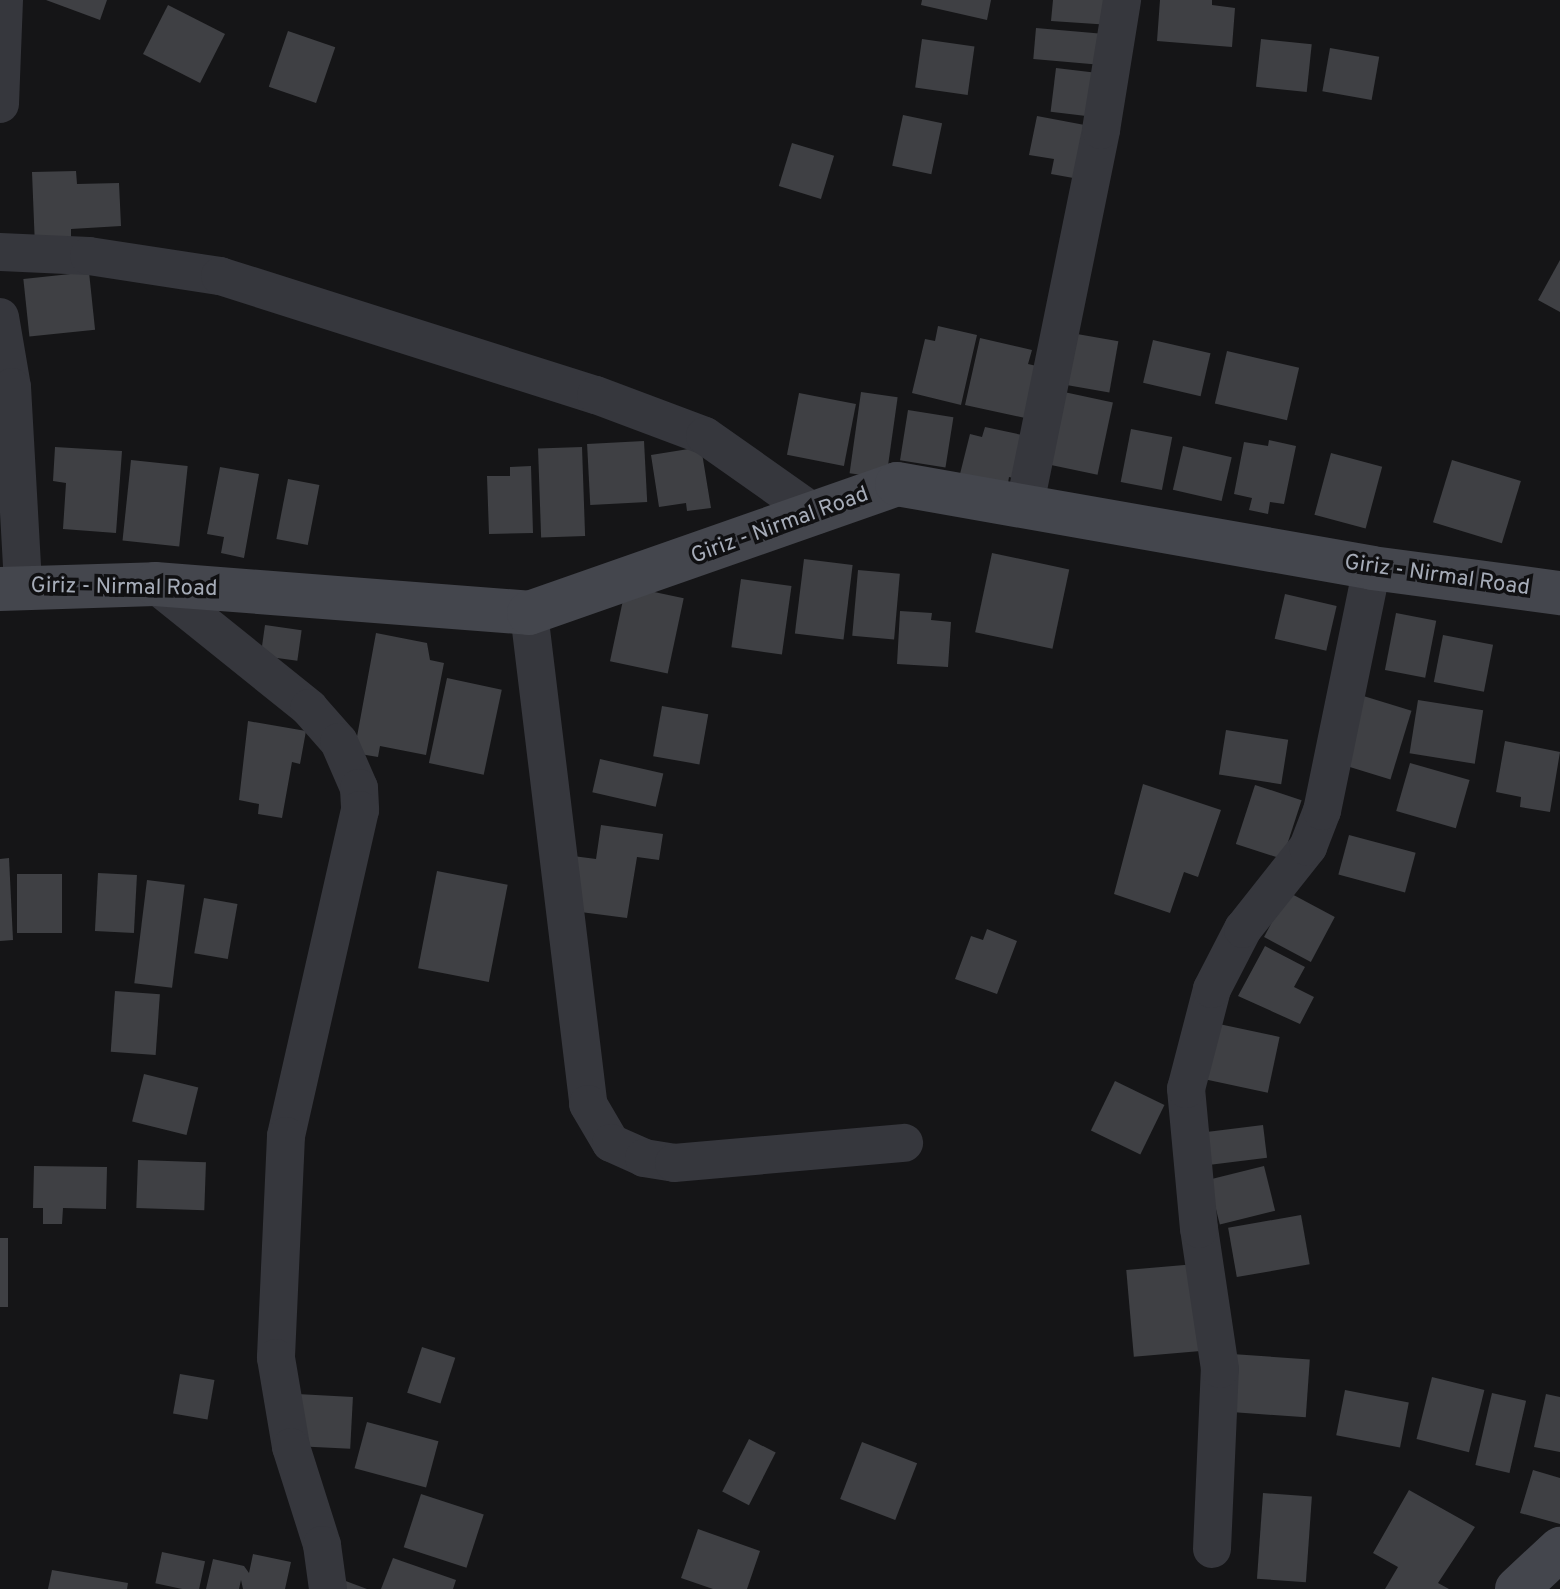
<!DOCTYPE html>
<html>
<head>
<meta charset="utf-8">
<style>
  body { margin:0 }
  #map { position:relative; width:1560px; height:1589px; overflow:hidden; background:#151517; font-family:Overpass,sans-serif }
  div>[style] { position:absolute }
  .building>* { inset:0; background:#3f4044; transform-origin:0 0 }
  .street>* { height:38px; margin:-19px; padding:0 19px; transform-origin:19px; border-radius:19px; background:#36373d }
  .secondary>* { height:44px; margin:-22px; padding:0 22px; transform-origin:22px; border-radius:22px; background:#44464d }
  span { translate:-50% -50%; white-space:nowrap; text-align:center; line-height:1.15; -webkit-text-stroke:7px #101012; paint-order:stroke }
  .street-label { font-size:22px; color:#a6acb8 }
</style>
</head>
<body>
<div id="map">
  <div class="building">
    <div style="clip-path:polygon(46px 0,107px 0,100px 20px)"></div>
    <div style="clip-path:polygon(922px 0,991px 0,987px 20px,921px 5px)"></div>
    <div style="clip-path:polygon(1053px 0,1113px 0,1111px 25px,1051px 21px)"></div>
    <div style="clip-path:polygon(1160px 0,1212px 0,1212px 5px,1235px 8px,1232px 47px,1157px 41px)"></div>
    <div style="left:168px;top:5px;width:64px;height:55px;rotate:27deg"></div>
    <div style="left:1036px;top:28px;width:72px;height:31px;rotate:5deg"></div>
    <div style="left:288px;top:31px;width:50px;height:59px;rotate:19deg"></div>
    <div style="left:922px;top:39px;width:53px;height:49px;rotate:8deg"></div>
    <div style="left:1261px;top:39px;width:51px;height:48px;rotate:6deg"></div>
    <div style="left:1330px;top:48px;width:50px;height:44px;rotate:10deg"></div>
    <div style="left:1056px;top:68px;width:40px;height:44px;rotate:7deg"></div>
    <div style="left:903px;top:115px;width:40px;height:52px;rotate:12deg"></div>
    <div style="clip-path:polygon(1037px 116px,1090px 126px,1079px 179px,1051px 174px,1054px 159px,1029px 155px)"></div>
    <div style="left:792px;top:143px;width:44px;height:45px;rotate:17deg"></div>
    <div style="clip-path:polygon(76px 171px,77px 184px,119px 183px,121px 226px,71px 229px,71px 246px,35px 247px,32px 172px)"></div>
    <div style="clip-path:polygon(1560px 260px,1560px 312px,1538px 300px)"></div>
    <div style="left:89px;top:272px;width:58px;height:66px;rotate:84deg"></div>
    <div style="clip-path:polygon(938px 326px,977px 335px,961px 405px,912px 393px,925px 339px,935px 341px)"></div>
    <div style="left:1077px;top:334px;width:42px;height:52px;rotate:10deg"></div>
    <div style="clip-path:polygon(980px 338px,1032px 350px,1028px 364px,1041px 367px,1030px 419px,965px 405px)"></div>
    <div style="left:1153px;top:340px;width:59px;height:44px;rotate:13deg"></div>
    <div style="left:1227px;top:351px;width:74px;height:54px;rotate:13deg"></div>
    <div style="left:861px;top:392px;width:37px;height:82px;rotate:8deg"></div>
    <div style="left:1064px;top:392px;width:50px;height:74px;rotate:12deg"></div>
    <div style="left:799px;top:393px;width:58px;height:63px;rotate:11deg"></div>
    <div style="left:908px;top:410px;width:46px;height:51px;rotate:9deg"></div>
    <div style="clip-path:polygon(985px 427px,1027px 436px,1017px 479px,1009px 477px,1007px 489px,959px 478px,970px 434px,982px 437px)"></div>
    <div style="left:1131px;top:429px;width:42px;height:54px;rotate:11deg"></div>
    <div style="clip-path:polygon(1269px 440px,1296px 446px,1284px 504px,1270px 502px,1268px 514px,1249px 510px,1252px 498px,1234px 494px,1244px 442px,1268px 446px)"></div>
    <div style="left:644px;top:441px;width:61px;height:57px;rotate:87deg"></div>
    <div style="left:1183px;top:446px;width:50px;height:45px;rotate:13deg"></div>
    <div style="clip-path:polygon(55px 447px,122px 451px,116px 533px,63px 529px,66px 483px,53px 481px)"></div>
    <div style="left:582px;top:447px;width:89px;height:44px;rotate:88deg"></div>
    <div style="clip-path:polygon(701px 447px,711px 508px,687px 511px,686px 503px,659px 507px,651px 455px)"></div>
    <div style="left:1331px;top:453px;width:53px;height:64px;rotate:15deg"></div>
    <div style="left:131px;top:460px;width:57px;height:81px;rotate:6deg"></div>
    <div style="left:1452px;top:460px;width:72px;height:65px;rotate:17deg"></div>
    <div style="clip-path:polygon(531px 466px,533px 533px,489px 534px,487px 476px,510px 476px,510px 467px)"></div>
    <div style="clip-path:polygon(220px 467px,259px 474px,244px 558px,221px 553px,224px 537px,207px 534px)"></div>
    <div style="left:288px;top:479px;width:32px;height:61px;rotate:11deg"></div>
    <div style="left:992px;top:553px;width:79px;height:81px;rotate:12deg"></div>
    <div style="left:804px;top:559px;width:49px;height:75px;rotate:7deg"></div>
    <div style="left:858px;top:570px;width:42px;height:66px;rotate:5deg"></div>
    <div style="left:741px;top:579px;width:51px;height:69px;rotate:8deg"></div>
    <div style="left:626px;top:586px;width:59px;height:77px;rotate:12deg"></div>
    <div style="left:1285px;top:594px;width:53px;height:46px;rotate:13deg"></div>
    <div style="clip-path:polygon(900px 611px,932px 613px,931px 620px,951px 622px,948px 667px,897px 664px)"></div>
    <div style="left:1396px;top:613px;width:41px;height:58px;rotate:11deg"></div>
    <div style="left:265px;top:625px;width:37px;height:31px;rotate:8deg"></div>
    <div style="clip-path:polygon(376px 633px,427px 643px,430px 660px,444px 663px,426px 755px,380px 746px,378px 757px,354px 753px)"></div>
    <div style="left:1443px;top:635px;width:51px;height:48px;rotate:11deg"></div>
    <div style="left:447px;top:678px;width:56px;height:87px;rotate:12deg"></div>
    <div style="left:1357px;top:694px;width:57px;height:72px;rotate:17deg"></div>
    <div style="left:1418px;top:700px;width:66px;height:54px;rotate:9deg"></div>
    <div style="left:662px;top:706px;width:47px;height:51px;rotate:10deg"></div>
    <div style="clip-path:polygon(248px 721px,306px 731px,300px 764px,292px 762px,282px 818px,258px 814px,259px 804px,239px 800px)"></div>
    <div style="left:1226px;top:730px;width:63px;height:45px;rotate:9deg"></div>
    <div style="clip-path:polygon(1505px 741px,1560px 752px,1550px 812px,1520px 807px,1521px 797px,1496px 792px)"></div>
    <div style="left:600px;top:759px;width:65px;height:34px;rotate:13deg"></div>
    <div style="left:1410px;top:763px;width:62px;height:50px;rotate:16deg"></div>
    <div style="clip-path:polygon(1143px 784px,1221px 810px,1198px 877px,1184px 872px,1170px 913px,1114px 894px)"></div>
    <div style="left:1255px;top:785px;width:49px;height:62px;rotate:18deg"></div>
    <div style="clip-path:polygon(601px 825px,663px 834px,659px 860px,637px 857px,627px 918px,565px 910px,573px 856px,596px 859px)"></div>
    <div style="left:1349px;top:835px;width:69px;height:41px;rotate:15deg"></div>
    <div style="clip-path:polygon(9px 858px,13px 940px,0 941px,0 859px)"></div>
    <div style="left:437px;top:871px;width:72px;height:99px;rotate:11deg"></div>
    <div style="left:98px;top:873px;width:39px;height:58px;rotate:3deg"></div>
    <div style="left:17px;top:874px;width:45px;height:59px"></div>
    <div style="left:147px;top:880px;width:38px;height:104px;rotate:7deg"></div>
    <div style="left:1288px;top:892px;width:53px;height:51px;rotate:28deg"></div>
    <div style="left:204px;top:898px;width:34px;height:56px;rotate:10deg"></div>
    <div style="clip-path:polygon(987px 929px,1017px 941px,997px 994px,955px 979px,971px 936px,983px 940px)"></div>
    <div style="clip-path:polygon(1265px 946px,1305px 967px,1294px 987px,1314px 997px,1300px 1024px,1238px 996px)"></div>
    <div style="left:115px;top:991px;width:45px;height:61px;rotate:4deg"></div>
    <div style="left:1219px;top:1024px;width:62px;height:57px;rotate:12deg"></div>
    <div style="left:144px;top:1074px;width:56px;height:49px;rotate:14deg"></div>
    <div style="left:1115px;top:1081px;width:55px;height:55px;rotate:26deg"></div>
    <div style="left:1263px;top:1125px;width:33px;height:61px;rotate:83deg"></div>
    <div style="left:138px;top:1160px;width:68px;height:48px;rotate:2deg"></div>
    <div style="clip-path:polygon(34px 1166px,107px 1167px,106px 1209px,63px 1208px,62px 1224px,43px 1224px,43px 1208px,33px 1208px)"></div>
    <div style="left:1264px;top:1166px;width:46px;height:57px;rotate:76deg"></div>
    <div style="left:1301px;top:1215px;width:50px;height:74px;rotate:80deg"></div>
    <div style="left:0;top:1238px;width:8px;height:69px"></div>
    <div style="left:1196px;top:1264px;width:87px;height:70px;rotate:85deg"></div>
    <div style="left:422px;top:1347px;width:35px;height:48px;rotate:18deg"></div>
    <div style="left:1232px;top:1354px;width:78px;height:58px;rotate:4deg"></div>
    <div style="left:180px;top:1374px;width:35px;height:40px;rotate:10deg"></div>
    <div style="left:1432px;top:1377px;width:54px;height:64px;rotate:14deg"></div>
    <div style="left:1345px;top:1390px;width:65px;height:46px;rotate:11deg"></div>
    <div style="left:1492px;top:1393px;width:35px;height:74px;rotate:13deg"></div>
    <div style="left:297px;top:1394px;width:56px;height:52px;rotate:3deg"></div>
    <div style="clip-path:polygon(1546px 1394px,1560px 1397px,1560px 1452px,1534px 1447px)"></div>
    <div style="left:367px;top:1422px;width:74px;height:48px;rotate:15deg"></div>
    <div style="left:749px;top:1439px;width:30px;height:59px;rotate:27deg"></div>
    <div style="left:862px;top:1442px;width:59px;height:61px;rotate:21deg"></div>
    <div style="clip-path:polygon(1533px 1470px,1560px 1478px,1560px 1524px,1520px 1513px)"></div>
    <div style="clip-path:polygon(1409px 1490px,1475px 1527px,1438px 1583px,1449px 1589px,1385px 1589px,1398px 1567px,1373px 1553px)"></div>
    <div style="left:1263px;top:1493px;width:49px;height:86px;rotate:4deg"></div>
    <div style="left:421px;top:1494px;width:66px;height:56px;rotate:18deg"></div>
    <div style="clip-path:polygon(698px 1529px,760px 1551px,747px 1589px,713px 1589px,681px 1578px)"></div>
    <div style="left:162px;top:1552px;width:44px;height:32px;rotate:12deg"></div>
    <div style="clip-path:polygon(253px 1554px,291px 1562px,285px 1589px,243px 1589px,241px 1580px,239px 1589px,206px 1589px,213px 1559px,244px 1566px,249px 1573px)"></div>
    <div style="clip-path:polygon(393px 1558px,456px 1580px,453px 1589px,381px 1589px)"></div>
    <div style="clip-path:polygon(52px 1570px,128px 1583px,127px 1589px,48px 1589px)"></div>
    <div style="clip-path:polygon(343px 1580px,367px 1589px,340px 1589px)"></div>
  </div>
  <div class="street">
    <div style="left:0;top:104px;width:104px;rotate:-87.8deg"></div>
    <div style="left:0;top:252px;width:89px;rotate:2.6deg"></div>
    <div style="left:89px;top:256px;width:133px;rotate:8.7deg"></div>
    <div style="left:220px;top:276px;width:394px;rotate:17.6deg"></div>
    <div style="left:596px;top:395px;width:116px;rotate:20.6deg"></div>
    <div style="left:705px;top:436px;width:137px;rotate:35.2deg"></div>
    <div style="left:0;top:317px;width:71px;rotate:80.3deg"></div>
    <div style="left:12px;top:387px;width:199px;rotate:86.8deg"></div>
    <div style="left:1025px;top:504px;width:382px;rotate:-78.5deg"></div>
    <div style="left:1101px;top:130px;width:132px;rotate:-80.8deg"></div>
    <div style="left:155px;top:584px;width:198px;rotate:38.8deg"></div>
    <div style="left:309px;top:708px;width:45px;rotate:48.6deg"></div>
    <div style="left:339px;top:742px;width:50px;rotate:66.5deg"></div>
    <div style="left:359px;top:788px;width:22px;rotate:87deg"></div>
    <div style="left:360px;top:810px;width:334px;rotate:102.8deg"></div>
    <div style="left:286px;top:1136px;width:222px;rotate:92.6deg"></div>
    <div style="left:276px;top:1358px;width:90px;rotate:80.4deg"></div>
    <div style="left:291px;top:1447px;width:103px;rotate:72.4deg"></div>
    <div style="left:322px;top:1545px;width:44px;rotate:82.2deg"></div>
    <div style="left:529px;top:613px;width:495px;rotate:83.1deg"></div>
    <div style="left:588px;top:1104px;width:45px;rotate:59.5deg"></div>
    <div style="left:611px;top:1143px;width:36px;rotate:24deg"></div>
    <div style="left:644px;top:1158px;width:30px;rotate:9deg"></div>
    <div style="left:674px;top:1163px;width:231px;rotate:-5deg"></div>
    <div style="left:1212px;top:1549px;width:180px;rotate:-87.5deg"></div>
    <div style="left:1220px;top:1369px;width:142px;rotate:-98.5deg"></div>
    <div style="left:1199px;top:1229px;width:141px;rotate:-95.3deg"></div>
    <div style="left:1186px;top:1089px;width:103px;rotate:-75.4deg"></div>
    <div style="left:1212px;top:989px;width:68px;rotate:-62.7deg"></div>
    <div style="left:1243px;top:929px;width:105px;rotate:-51.6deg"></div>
    <div style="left:1308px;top:847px;width:39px;rotate:-69deg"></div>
    <div style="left:1322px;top:811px;width:248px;rotate:-78.4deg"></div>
  </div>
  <div class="secondary">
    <div style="left:0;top:589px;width:155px;rotate:-1.8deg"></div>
    <div style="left:155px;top:584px;width:375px;rotate:4.4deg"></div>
    <div style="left:529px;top:613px;width:390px;rotate:-19.3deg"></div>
    <div style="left:897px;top:484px;width:482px;rotate:10deg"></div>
    <div style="left:1372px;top:568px;width:190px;rotate:7.6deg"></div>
    <div style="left:1517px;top:1589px;width:59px;rotate:-42.9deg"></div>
  </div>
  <div class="street-label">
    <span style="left:780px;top:526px;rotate:-20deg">Giriz - Nirmal Road</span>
    <span style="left:1437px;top:576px;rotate:8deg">Giriz - Nirmal Road</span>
    <span style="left:124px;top:588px;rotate:1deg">Giriz - Nirmal Road</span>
  </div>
</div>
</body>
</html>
